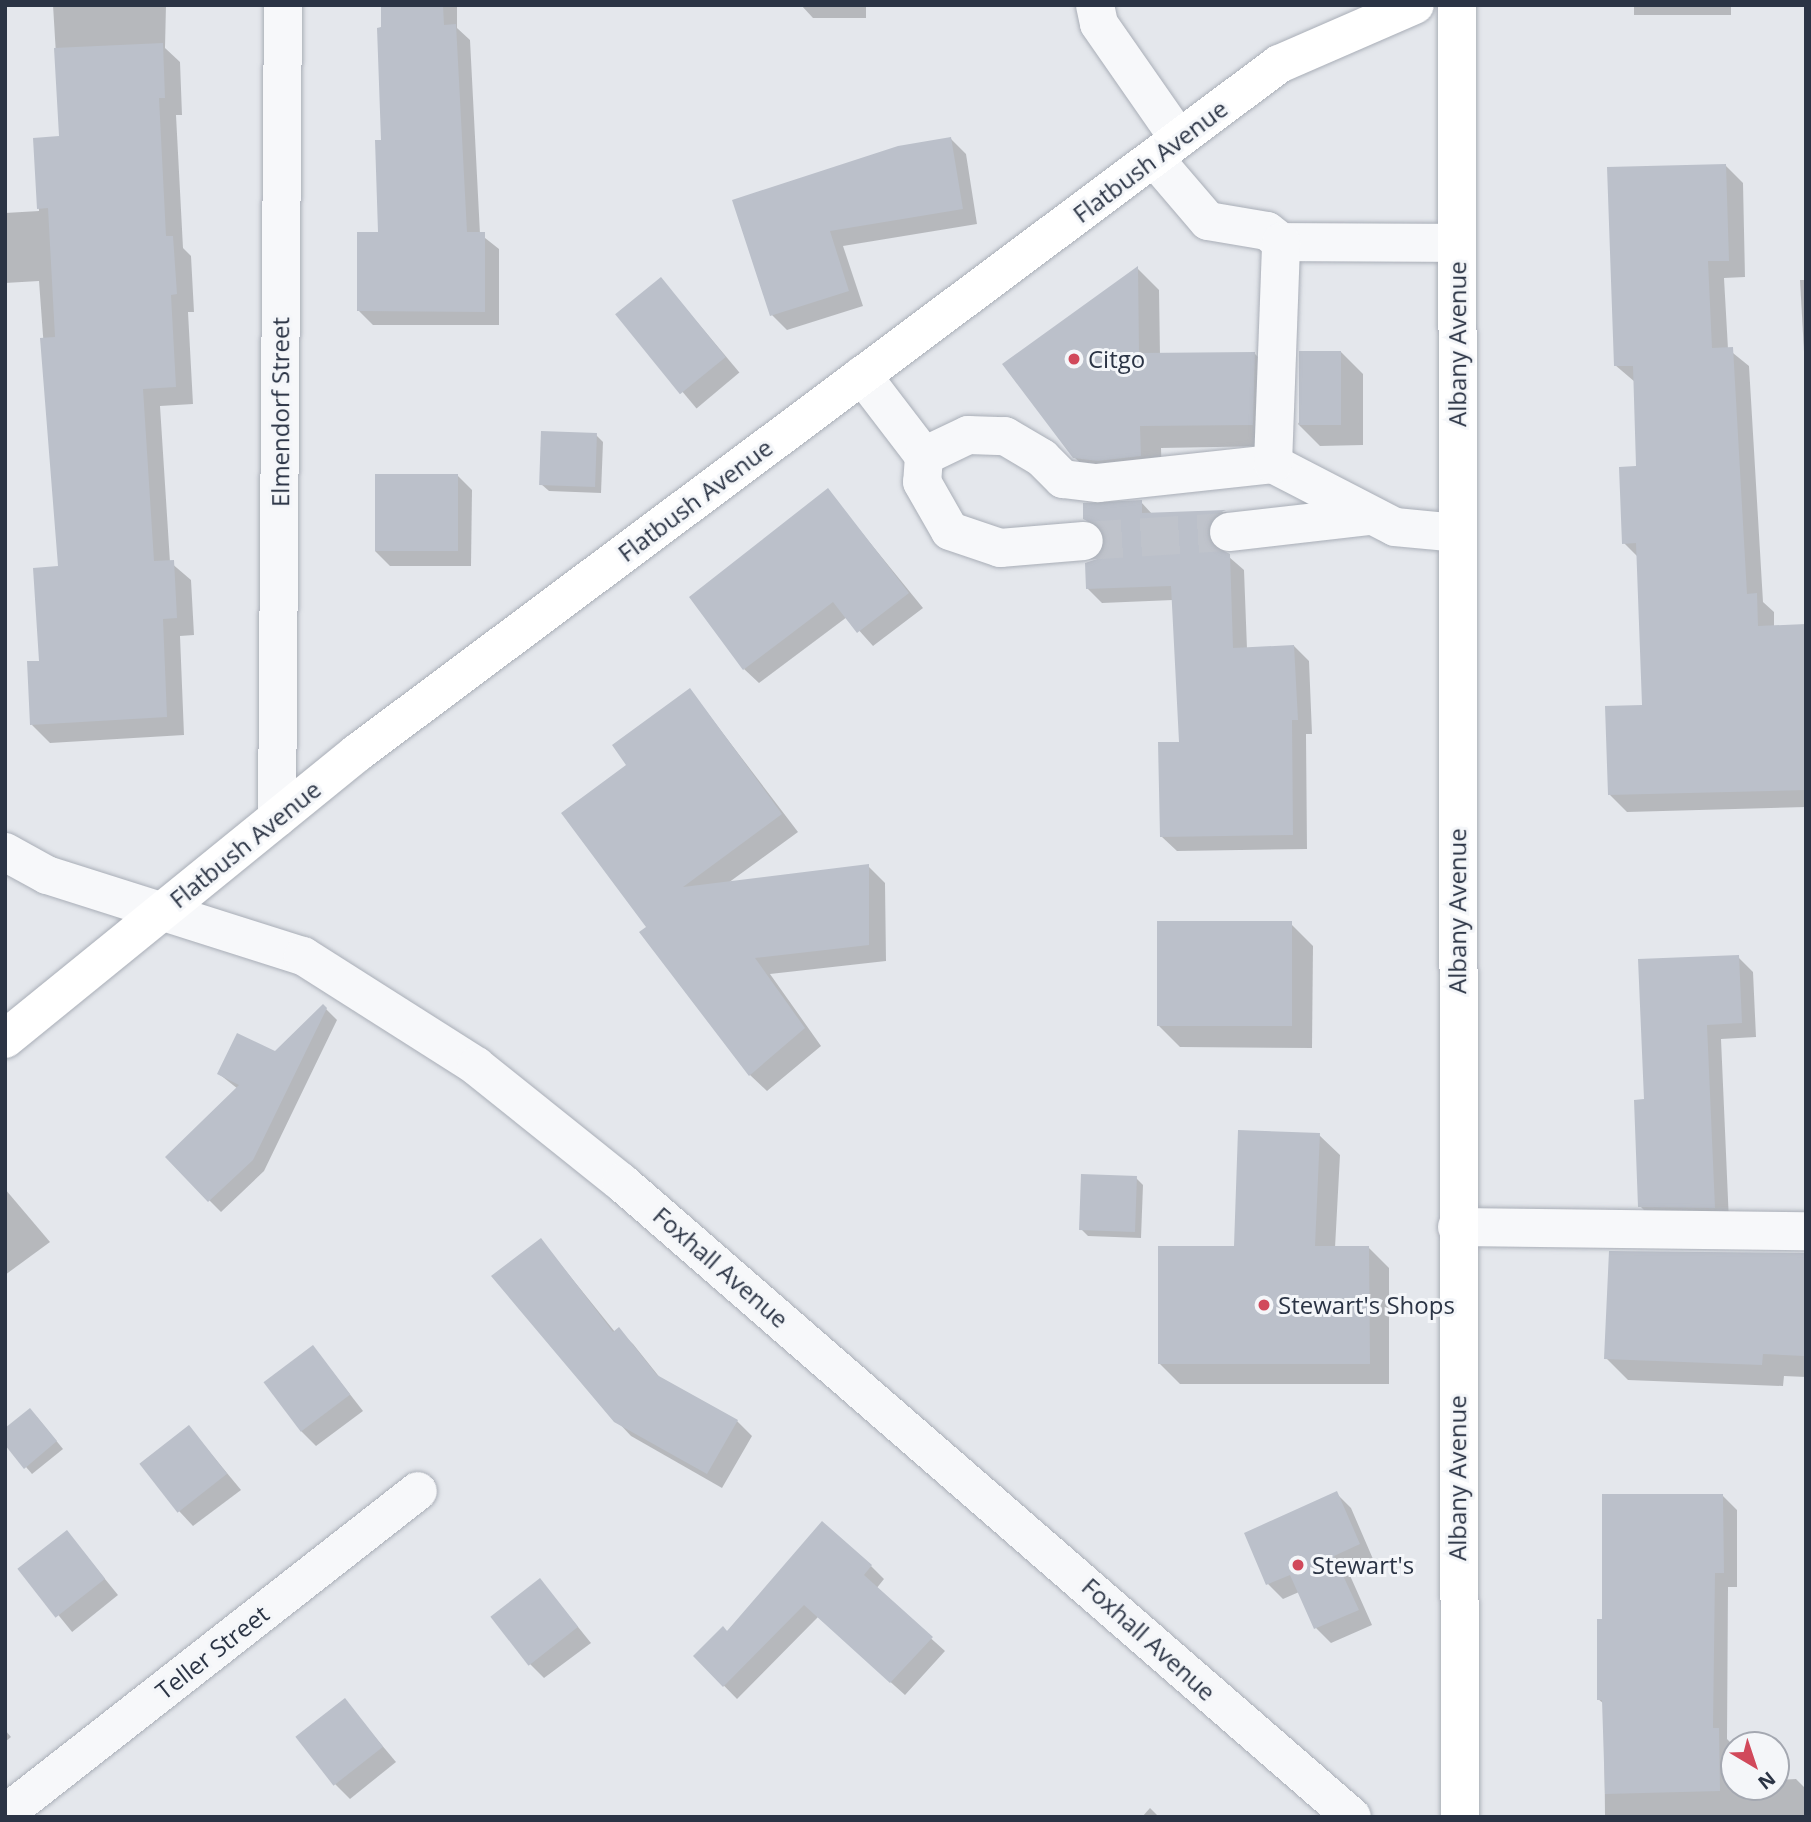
<!DOCTYPE html>
<html>
<head>
<meta charset="utf-8">
<style>
  body { margin:0 }
  #map { position:relative; width:1811px; height:1822px; overflow:hidden; background:#e4e7ec; font-family:"Open Sans",sans-serif }
  div>[style] { position:absolute }
  .shadow>* { inset:0; background:#0003; transform-origin:0 0 }
  .building>* { inset:0; background:#bbc0ca; transform-origin:0 0 }
  .minor-tunnel>* { height:38px; margin-top:-19px; transform-origin:0; background:repeating-linear-gradient(90deg,#bfc3cb 0 38px,transparent 0 57px) }
  .roads { filter:drop-shadow(0 0 2px #a9aeb7) drop-shadow(0 0 2px #a9aeb7) }
  .minor>* { height:38px; margin:-19px; padding:0 19px; transform-origin:19px; border-radius:19px; background:#f7f8fa }
  .major>* { height:38px; margin:-19px; padding:0 19px; transform-origin:19px; border-radius:19px; background:#fff }
  .dots>* { width:19px; height:19px; translate:-50% -50%; box-sizing:border-box; border:4px solid #f4f6f9; border-radius:50% }
  span { translate:-50% -50%; white-space:nowrap; text-align:center; line-height:1.15; -webkit-text-stroke:6px #f4f6f9; paint-order:stroke }
  .street-label { font-size:24px; color:#2b3445 }
  .poi-label { font-size:24px; color:#2b3445 }
  .left { translate:0 -50%; text-align:left }
  .frame { position:absolute; inset:0; border:7px solid #2b3445; pointer-events:none }
  .north { position:absolute; left:1720px; top:1731px; width:70px; height:70px; box-sizing:border-box; background:#f4f6f9; border:2px solid #a4a8b1; border-radius:50%; rotate:141deg; font-size:19px; font-weight:700; line-height:28px; text-align:center; color:#2b3445 }
  .north::after { content:''; display:block; margin:auto; width:24px; height:32px; background:#d1495b; clip-path:polygon(50% 0,100% 100%,50% 72%,0 100%) }
</style>
</head>
<body>
<div id="map">
  <div class="shadow">
    <div style="clip-path:polygon(53px 5px,166px 5px,165px 48px,180px 62px,182px 115px,176px 115px,183px 248px,191px 256px,194px 312px,188px 312px,193px 404px,160px 406px,170px 562px,191px 580px,194px 635px,180px 636px,184px 735px,50px 743px,32px 725px,60px 568px,39px 281px,5px 283px,5px 213px,39px 211px,35px 139px,61px 138px)"></div>
    <div style="clip-path:polygon(383px 5px,457px 5px,457px 28px,470px 40px,480px 234px,499px 249px,499px 325px,373px 325px,359px 311px,380px 234px)"></div>
    <div style="clip-path:polygon(801px 5px,866px 5px,866px 18px,813px 18px)"></div>
    <div style="left:1634px;top:5px;width:97px;height:10px"></div>
    <div style="clip-path:polygon(951px 139px,966px 154px,977px 224px,843px 246px,863px 306px,787px 330px,772px 315px,735px 201px)"></div>
    <div style="clip-path:polygon(1725px 165px,1743px 183px,1745px 277px,1724px 278px,1728px 349px,1749px 366px,1763px 602px,1774px 612px,1774px 627px,1806px 626px,1806px 807px,1627px 812px,1610px 795px,1644px 707px,1638px 557px,1624px 543px,1637px 468px,1635px 382px,1615px 365px)"></div>
    <div style="clip-path:polygon(1138px 269px,1159px 290px,1160px 355px,1254px 353px,1276px 375px,1274px 446px,1161px 448px,1162px 478px,1097px 479px,1074px 457px)"></div>
    <div style="left:661px;top:279px;width:122px;height:56px;rotate:50deg"></div>
    <div style="clip-path:polygon(1800px 280px,1806px 280px,1806px 354px,1804px 352px)"></div>
    <div style="clip-path:polygon(1341px 352px,1363px 374px,1363px 445px,1320px 446px,1298px 424px)"></div>
    <div style="clip-path:polygon(596px 435px,603px 442px,601px 493px,549px 491px,541px 484px)"></div>
    <div style="clip-path:polygon(457px 475px,472px 490px,471px 566px,390px 566px,375px 551px)"></div>
    <div style="clip-path:polygon(828px 491px,923px 608px,873px 646px,847px 617px,759px 683px,744px 669px)"></div>
    <div style="clip-path:polygon(1141px 502px,1153px 515px,1226px 512px,1239px 526px,1230px 529px,1221px 550px,1244px 570px,1247px 649px,1294px 646px,1309px 661px,1312px 734px,1306px 734px,1307px 849px,1177px 851px,1162px 837px,1181px 744px,1173px 600px,1102px 603px,1087px 588px,1108px 540px,1085px 519px)"></div>
    <div style="clip-path:polygon(690px 690px,798px 832px,728px 883px,868px 866px,885px 883px,886px 961px,770px 974px,821px 1046px,767px 1091px,750px 1075px,648px 928px,628px 765px)"></div>
    <div style="clip-path:polygon(1291px 924px,1313px 946px,1312px 1048px,1180px 1047px,1158px 1025px)"></div>
    <div style="clip-path:polygon(1738px 957px,1753px 972px,1756px 1037px,1721px 1039px,1729px 1222px,1655px 1221px,1640px 1206px,1646px 1101px)"></div>
    <div style="clip-path:polygon(326px 1009px,337px 1020px,264px 1171px,221px 1212px,167px 1158px,238px 1089px,219px 1074px,275px 1053px)"></div>
    <div style="clip-path:polygon(1319px 1135px,1340px 1155px,1335px 1248px,1369px 1248px,1389px 1268px,1389px 1384px,1180px 1384px,1160px 1364px,1236px 1248px)"></div>
    <div style="clip-path:polygon(1136px 1178px,1143px 1185px,1141px 1238px,1088px 1236px,1081px 1229px)"></div>
    <div style="clip-path:polygon(5px 1189px,50px 1242px,5px 1275px)"></div>
    <div style="clip-path:polygon(541px 1240px,615px 1332px,618px 1330px,633px 1344px,661px 1379px,737px 1421px,752px 1436px,722px 1488px,631px 1436px,616px 1420px)"></div>
    <div style="clip-path:polygon(1806px 1254px,1806px 1377px,1784px 1376px,1783px 1386px,1628px 1380px,1606px 1358px)"></div>
    <div style="clip-path:polygon(313px 1347px,363px 1411px,316px 1446px,301px 1431px)"></div>
    <div style="clip-path:polygon(37px 1417px,63px 1449px,32px 1474px,26px 1467px)"></div>
    <div style="clip-path:polygon(189px 1427px,241px 1490px,193px 1526px,179px 1511px)"></div>
    <div style="clip-path:polygon(1336px 1493px,1351px 1508px,1373px 1559px,1348px 1571px,1372px 1625px,1331px 1643px,1316px 1628px,1299px 1592px,1283px 1599px,1268px 1584px,1246px 1534px)"></div>
    <div style="clip-path:polygon(1723px 1496px,1737px 1510px,1737px 1587px,1728px 1587px,1727px 1739px,1732px 1744px,1734px 1787px,1776px 1787px,1776px 1780px,1796px 1779px,1806px 1789px,1806px 1817px,1605px 1817px,1604px 1704px,1598px 1699px,1604px 1621px)"></div>
    <div style="left:67px;top:1532px;width:81px;height:59px;rotate:51deg"></div>
    <div style="clip-path:polygon(871px 1566px,884px 1579px,876px 1589px,945px 1651px,905px 1695px,818px 1617px,737px 1699px,695px 1656px)"></div>
    <div style="clip-path:polygon(540px 1580px,591px 1643px,544px 1678px,530px 1664px)"></div>
    <div style="clip-path:polygon(344px 1700px,396px 1762px,350px 1799px,335px 1784px)"></div>
    <div style="clip-path:polygon(5px 1730px,11px 1737px,5px 1742px)"></div>
    <div style="clip-path:polygon(1150px 1808px,1159px 1817px,1142px 1817px)"></div>
  </div>
  <div class="building">
    <div style="clip-path:polygon(381px 5px,443px 5px,444px 25px,456px 24px,467px 232px,485px 232px,485px 312px,357px 311px,357px 232px,378px 232px,375px 140px,381px 140px,377px 28px,381px 27px)"></div>
    <div style="clip-path:polygon(163px 43px,165px 98px,159px 98px,166px 236px,173px 236px,177px 294px,171px 295px,176px 387px,143px 389px,154px 561px,174px 560px,177px 618px,163px 619px,167px 717px,30px 725px,27px 661px,39px 661px,33px 568px,58px 566px,40px 338px,55px 337px,48px 208px,37px 209px,33px 138px,59px 136px,54px 48px)"></div>
    <div style="clip-path:polygon(951px 137px,963px 209px,830px 231px,849px 291px,770px 316px,732px 200px,898px 146px)"></div>
    <div style="clip-path:polygon(1726px 164px,1729px 261px,1708px 261px,1712px 348px,1733px 347px,1747px 594px,1757px 593px,1758px 626px,1806px 624px,1806px 790px,1608px 795px,1605px 706px,1642px 705px,1636px 543px,1622px 544px,1619px 467px,1636px 466px,1633px 366px,1614px 366px,1607px 167px)"></div>
    <div style="clip-path:polygon(1138px 266px,1139px 353px,1255px 352px,1253px 425px,1140px 426px,1141px 456px,1098px 461px,1073px 458px,1002px 364px)"></div>
    <div style="left:661px;top:277px;width:103px;height:59px;rotate:51deg"></div>
    <div style="left:1299px;top:351px;width:42px;height:74px"></div>
    <div style="left:541px;top:431px;width:56px;height:54px;rotate:2deg"></div>
    <div style="left:375px;top:474px;width:83px;height:77px"></div>
    <div style="clip-path:polygon(828px 488px,909px 593px,857px 633px,833px 602px,743px 670px,689px 597px)"></div>
    <div style="clip-path:polygon(1142px 500px,1142px 513px,1226px 510px,1215px 515px,1207px 534px,1212px 545px,1230px 554px,1233px 648px,1294px 645px,1298px 720px,1292px 720px,1293px 835px,1160px 837px,1158px 742px,1179px 742px,1171px 586px,1086px 589px,1085px 563px,1097px 559px,1106px 540px,1102px 528px,1083px 519px,1083px 503px)"></div>
    <div style="clip-path:polygon(690px 688px,782px 814px,683px 887px,869px 864px,869px 945px,755px 958px,805px 1028px,749px 1076px,639px 932px,646px 927px,561px 813px,626px 765px,612px 745px)"></div>
    <div style="left:1157px;top:921px;width:135px;height:105px"></div>
    <div style="clip-path:polygon(1739px 955px,1742px 1023px,1707px 1025px,1715px 1208px,1638px 1207px,1634px 1100px,1644px 1099px,1638px 959px)"></div>
    <div style="clip-path:polygon(323px 1004px,327px 1008px,253px 1160px,208px 1202px,165px 1157px,239px 1085px,217px 1074px,237px 1033px,275px 1051px)"></div>
    <div style="clip-path:polygon(1238px 1130px,1320px 1133px,1315px 1246px,1369px 1246px,1370px 1364px,1158px 1364px,1158px 1246px,1234px 1246px)"></div>
    <div style="left:1081px;top:1174px;width:56px;height:56px;rotate:2deg"></div>
    <div style="clip-path:polygon(541px 1238px,613px 1332px,619px 1327px,657px 1375px,738px 1420px,707px 1474px,614px 1422px,491px 1276px)"></div>
    <div style="clip-path:polygon(1609px 1251px,1806px 1253px,1804px 1356px,1763px 1354px,1762px 1365px,1604px 1359px)"></div>
    <div style="left:313px;top:1345px;width:62px;height:62px;rotate:53deg"></div>
    <div style="clip-path:polygon(30px 1408px,57px 1441px,24px 1469px,5px 1445px,5px 1428px)"></div>
    <div style="left:189px;top:1425px;width:62px;height:63px;rotate:52deg"></div>
    <div style="clip-path:polygon(1337px 1491px,1360px 1544px,1334px 1556px,1359px 1610px,1314px 1629px,1290px 1575px,1266px 1585px,1244px 1533px)"></div>
    <div style="clip-path:polygon(1602px 1494px,1723px 1494px,1724px 1573px,1715px 1573px,1713px 1728px,1719px 1728px,1720px 1791px,1605px 1794px,1602px 1700px,1597px 1700px,1597px 1619px,1602px 1619px)"></div>
    <div style="clip-path:polygon(822px 1521px,872px 1565px,864px 1575px,933px 1637px,890px 1683px,804px 1605px,723px 1687px,693px 1656px,723px 1626px,727px 1631px)"></div>
    <div style="left:67px;top:1530px;width:62px;height:63px;rotate:52deg"></div>
    <div style="left:540px;top:1578px;width:62px;height:63px;rotate:52deg"></div>
    <div style="left:345px;top:1698px;width:62px;height:63px;rotate:52deg"></div>
  </div>
  <div class="minor-tunnel">
    <div style="left:1084px;top:541px;width:145px;rotate:-3.6deg"></div>
  </div>
  <div class="roads">
    <div class="minor">
      <div style="left:1095px;top:5px;width:19px;rotate:78deg"></div>
      <div style="left:1099px;top:24px;width:140px;rotate:55.2deg"></div>
      <div style="left:1154px;top:158px;width:83px;rotate:49.4deg"></div>
      <div style="left:1208px;top:221px;width:60px;rotate:9.6deg"></div>
      <div style="left:1267px;top:231px;width:18px;rotate:38deg"></div>
      <div style="left:1281px;top:242px;width:176px;rotate:0.3deg"></div>
      <div style="left:862px;top:375px;width:102px;rotate:52.6deg"></div>
      <div style="left:924px;top:456px;width:26px;rotate:94deg"></div>
      <div style="left:922px;top:482px;width:56px;rotate:60.3deg"></div>
      <div style="left:950px;top:531px;width:53px;rotate:18.8deg"></div>
      <div style="left:1000px;top:548px;width:84px;rotate:-4.8deg"></div>
      <div style="left:924px;top:456px;width:49px;rotate:-25.5deg"></div>
      <div style="left:968px;top:435px;width:37px;rotate:2deg"></div>
      <div style="left:1005px;top:436px;width:43px;rotate:30.7deg"></div>
      <div style="left:1042px;top:458px;width:30px;rotate:45deg"></div>
      <div style="left:1063px;top:479px;width:35px;rotate:7deg"></div>
      <div style="left:1098px;top:483px;width:176px;rotate:-6.2deg"></div>
      <div style="left:1273px;top:464px;width:137px;rotate:27.3deg"></div>
      <div style="left:1395px;top:527px;width:62px;rotate:5.5deg"></div>
      <div style="left:1273px;top:464px;width:222px;rotate:-87.9deg"></div>
      <div style="left:1229px;top:532px;width:142px;rotate:-6.5deg"></div>
      <div style="left:277px;top:818px;width:813px;rotate:-89.58deg"></div>
      <div style="left:5px;top:852px;width:48px;rotate:28.7deg"></div>
      <div style="left:47px;top:875px;width:269px;rotate:17.6deg"></div>
      <div style="left:303px;top:956px;width:205px;rotate:32.4deg"></div>
      <div style="left:476px;top:1066px;width:186px;rotate:38.7deg"></div>
      <div style="left:621px;top:1182px;width:968px;rotate:40.98deg"></div>
      <div style="left:1457px;top:1227px;width:349px;rotate:0.7deg"></div>
      <div style="left:5px;top:1814px;width:524px;rotate:-38.03deg"></div>
    </div>
    <div class="major">
      <div style="left:1457px;top:5px;width:1812px;rotate:89.91deg"></div>
      <div style="left:5px;top:1039px;width:454px;rotate:-39.1deg"></div>
      <div style="left:357px;top:753px;width:1151px;rotate:-36.77deg"></div>
      <div style="left:1279px;top:64px;width:148px;rotate:-23.5deg"></div>
    </div>
  </div>
  <div class="dots">
    <div style="left:1074px;top:359px;background:#d1495b"></div>
    <div style="left:1264px;top:1305px;background:#d1495b"></div>
    <div style="left:1298px;top:1565px;background:#d1495b"></div>
  </div>
  <div class="street-label">
    <span style="left:1150px;top:161px;rotate:-37deg">Flatbush Avenue</span>
    <span style="left:1457px;top:344px;rotate:-90deg">Albany Avenue</span>
    <span style="left:280px;top:412px;rotate:-90deg">Elmendorf Street</span>
    <span style="left:695px;top:500px;rotate:-37deg">Flatbush Avenue</span>
    <span style="left:245px;top:844px;rotate:-39deg">Flatbush Avenue</span>
    <span style="left:1457px;top:911px;rotate:-90deg">Albany Avenue</span>
    <span style="left:721px;top:1267px;rotate:41deg">Foxhall Avenue</span>
    <span style="left:1457px;top:1478px;rotate:-90deg">Albany Avenue</span>
    <span style="left:1149px;top:1639px;rotate:42deg">Foxhall Avenue</span>
    <span style="left:212px;top:1652px;rotate:-38deg">Teller Street</span>
  </div>
  <div class="poi-label">
    <span class="left" style="left:1088px;top:359px">Citgo</span>
    <span class="left" style="left:1278px;top:1305px">Stewart's Shops</span>
    <span class="left" style="left:1312px;top:1565px">Stewart's</span>
  </div>
  <div class="frame"></div>
  <div class="north">N</div>
</div>
</body>
</html>
